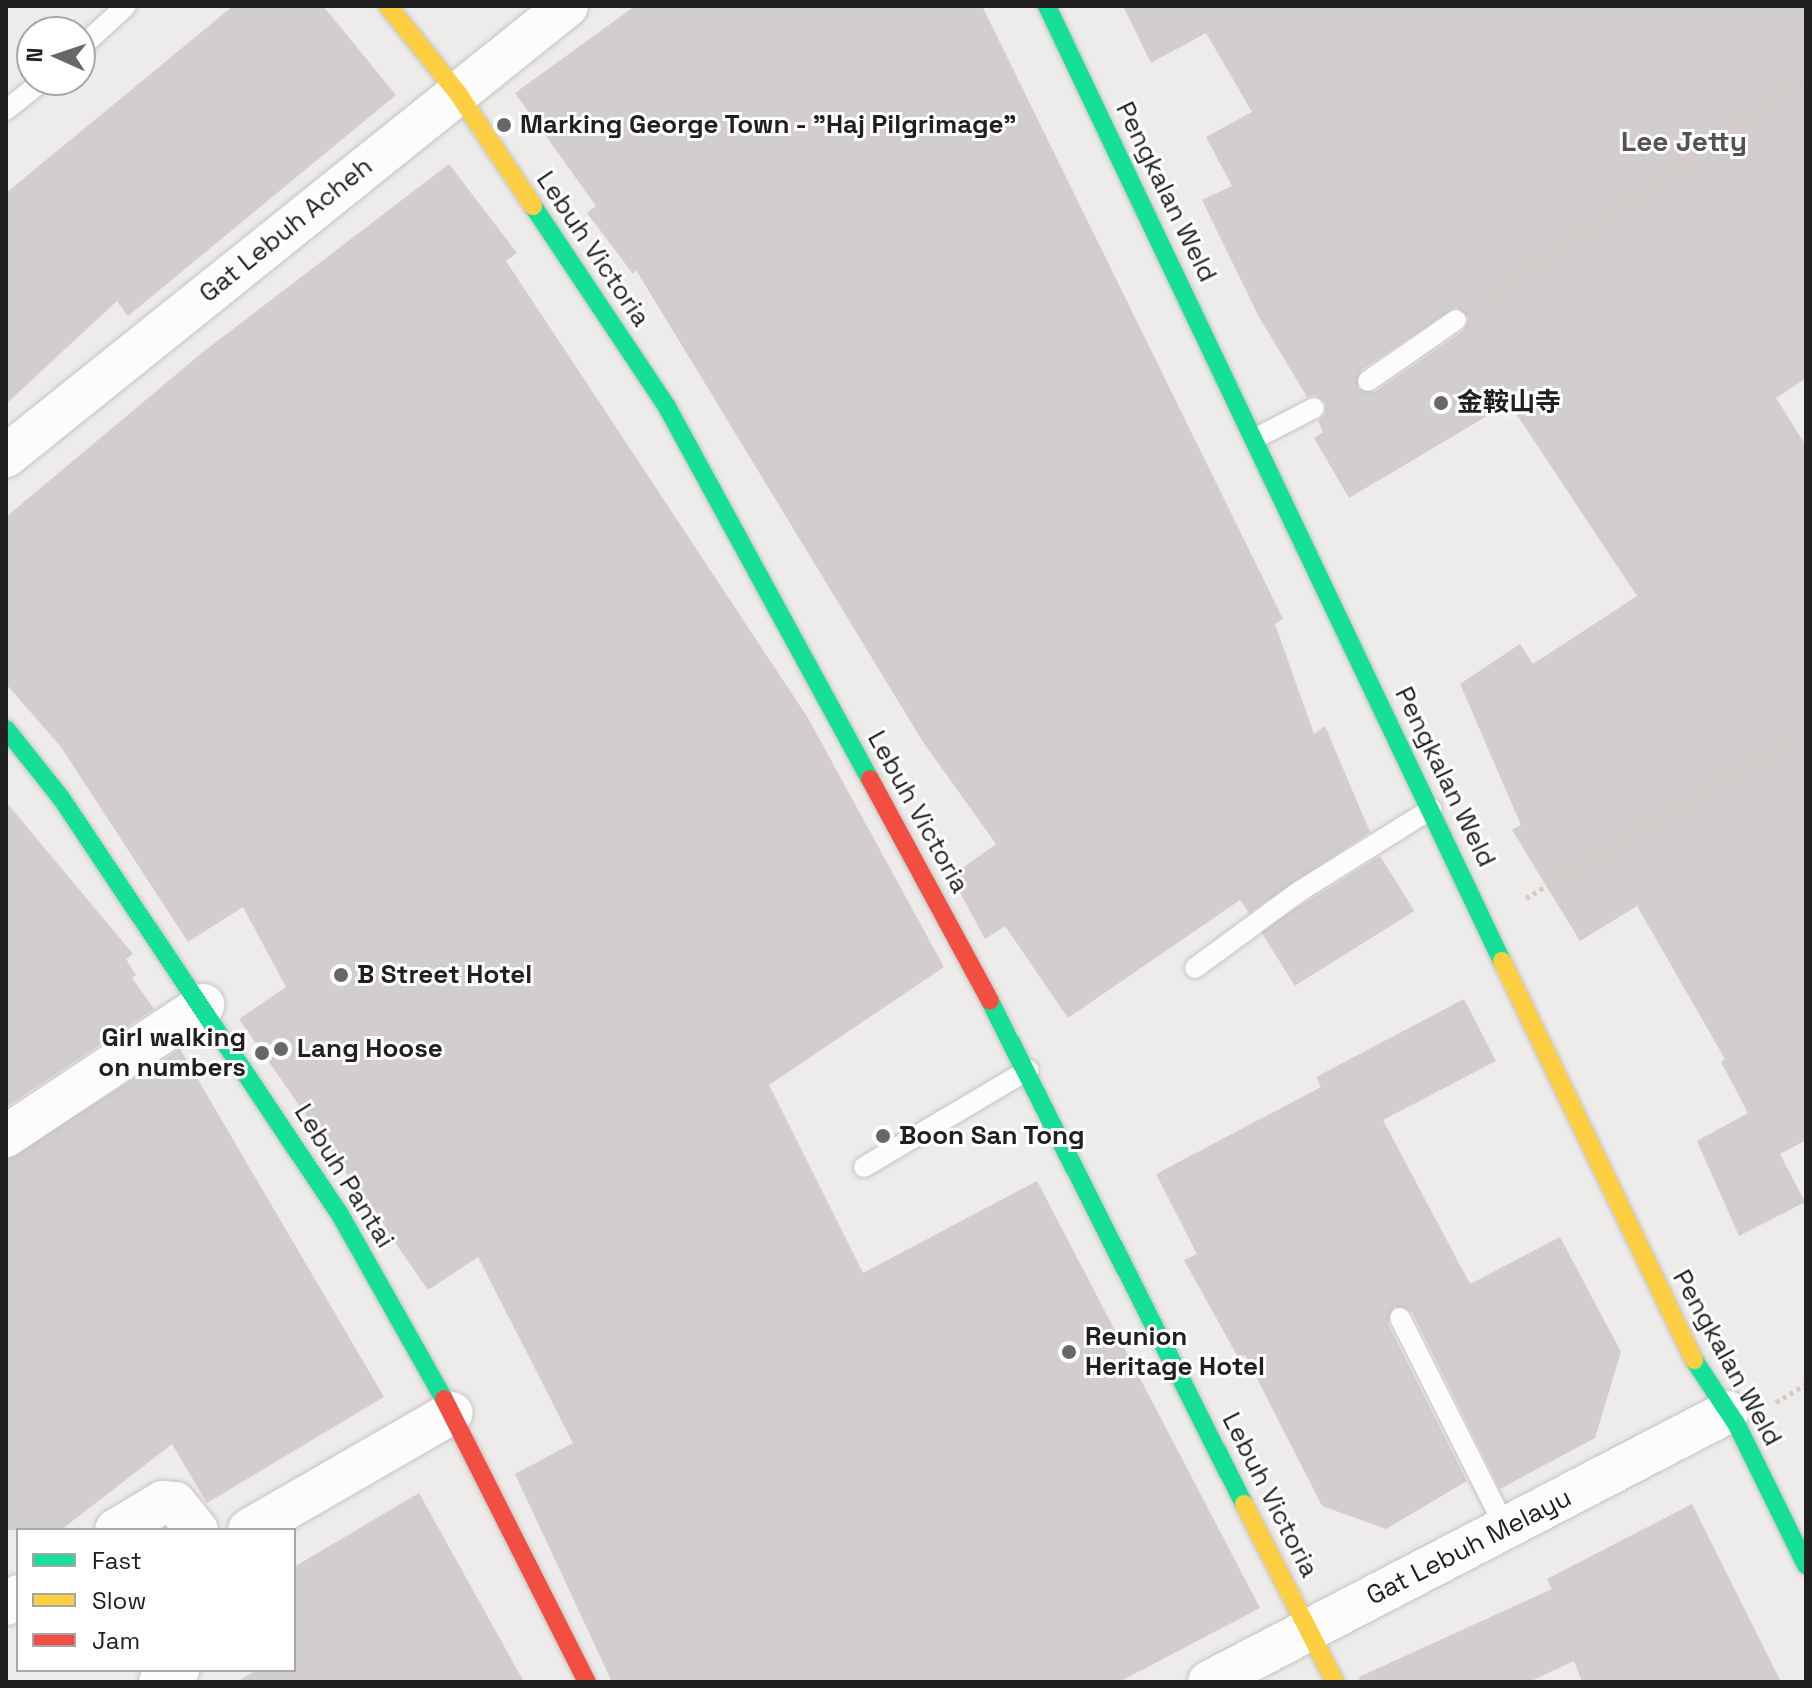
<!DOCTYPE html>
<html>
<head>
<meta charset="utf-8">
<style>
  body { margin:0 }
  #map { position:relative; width:1812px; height:1688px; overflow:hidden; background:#eeecea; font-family:"Space Grotesk","Noto Sans SC",sans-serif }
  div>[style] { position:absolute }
  .building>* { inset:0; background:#d1cecd; transform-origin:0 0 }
  .path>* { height:5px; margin-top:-2.5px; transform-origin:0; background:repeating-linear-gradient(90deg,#d6cac9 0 4px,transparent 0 8px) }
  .roads { filter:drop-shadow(0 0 2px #c4c3c2) drop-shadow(0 0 2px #c4c3c2) }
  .lane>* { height:20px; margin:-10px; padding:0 10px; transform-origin:10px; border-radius:10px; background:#fcfcfc }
  .street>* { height:42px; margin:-21px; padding:0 21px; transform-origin:21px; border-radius:21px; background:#fcfcfc }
  .fast>* { height:18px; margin:-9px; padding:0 9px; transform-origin:9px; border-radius:9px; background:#16e098 }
  .slow>* { height:18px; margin:-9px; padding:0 9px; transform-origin:9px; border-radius:9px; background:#ffcf43 }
  .jam>* { height:18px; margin:-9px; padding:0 9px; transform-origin:9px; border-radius:9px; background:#f24e42 }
  .dots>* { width:22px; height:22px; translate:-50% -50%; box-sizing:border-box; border:4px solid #fff; border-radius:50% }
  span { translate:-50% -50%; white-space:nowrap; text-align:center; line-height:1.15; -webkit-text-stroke:6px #fff; paint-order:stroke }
  .poi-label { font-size:26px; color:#202020; font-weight:700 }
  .left { translate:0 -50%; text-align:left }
  .right { translate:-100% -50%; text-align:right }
  .street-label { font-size:26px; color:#202020 }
  .neighbourhood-label { font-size:28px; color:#535353; font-weight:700 }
  .frame { position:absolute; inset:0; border:8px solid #202020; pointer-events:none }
  .legend { position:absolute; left:16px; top:1528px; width:280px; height:144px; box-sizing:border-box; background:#fff; border:2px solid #a6a6a6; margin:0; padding:10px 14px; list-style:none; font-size:24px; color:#202020 }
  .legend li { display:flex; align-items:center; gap:16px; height:40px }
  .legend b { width:40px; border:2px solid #a6a6a6 }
  .north { position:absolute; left:16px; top:16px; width:80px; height:80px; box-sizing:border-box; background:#fff; border:2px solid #a6a6a6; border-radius:50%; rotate:273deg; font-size:22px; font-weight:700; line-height:32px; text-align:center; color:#202020 }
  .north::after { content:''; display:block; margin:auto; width:28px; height:36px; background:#686767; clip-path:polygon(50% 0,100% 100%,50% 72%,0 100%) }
</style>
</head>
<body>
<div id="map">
  <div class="building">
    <div style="clip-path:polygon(233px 6px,323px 6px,396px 95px,128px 316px,117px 301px,6px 404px,6px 193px)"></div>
    <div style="clip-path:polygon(635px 6px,982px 6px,1283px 619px,1275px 624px,1314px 734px,1325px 726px,1370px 832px,1249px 913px,1240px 900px,1068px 1018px,1005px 926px,985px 939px,951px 876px,996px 844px,923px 742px,636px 270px,633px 274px,587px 213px,596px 206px,515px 93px)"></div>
    <div style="clip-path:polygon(evenodd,1123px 6px,1806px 6px,1806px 378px,1776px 398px,1806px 446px,1806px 1140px,1780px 1154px,1805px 1202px,1739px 1236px,1697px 1141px,1748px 1113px,1721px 1062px,1725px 1059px,1637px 906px,1580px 941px,1512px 830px,1521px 825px,1460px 684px,1520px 644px,1533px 664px,1637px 596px,1509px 403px,1349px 498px,1314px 438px,1323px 432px,1318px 421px,1325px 414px,1326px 403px,1315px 395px,1307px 397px,1259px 317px,1202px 200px,1232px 186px,1206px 137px,1252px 112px,1206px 33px,1151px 63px,1123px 6px,1456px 307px,1469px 318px,1463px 331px,1375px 392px,1358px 389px,1361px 370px,1456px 307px)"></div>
    <div style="clip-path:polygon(449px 164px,517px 253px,506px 261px,808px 718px,944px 967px,769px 1085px,863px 1273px,1037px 1181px,1260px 1608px,1119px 1682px,612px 1682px,515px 1474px,573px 1443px,478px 1257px,428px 1290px,239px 1019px,286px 987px,243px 907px,188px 942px,61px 747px,6px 684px,6px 517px,203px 352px)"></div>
    <div style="clip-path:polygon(6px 802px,133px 954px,126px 959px,136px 975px,132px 978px,154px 1009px,6px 1107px)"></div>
    <div style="left:1380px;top:856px;width:65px;height:141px;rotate:58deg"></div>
    <div style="clip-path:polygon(1464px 999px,1496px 1061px,1383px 1120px,1470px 1284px,1560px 1237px,1621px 1352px,1595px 1438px,1500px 1489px,1412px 1312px,1394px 1307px,1388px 1324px,1467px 1481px,1386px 1529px,1322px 1506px,1245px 1355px,1239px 1359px,1184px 1260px,1197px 1254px,1156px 1174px,1321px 1087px,1316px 1077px)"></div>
    <div style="clip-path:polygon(180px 1049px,384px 1397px,207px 1503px,172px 1444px,61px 1530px,6px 1530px,6px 1160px)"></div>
    <div style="clip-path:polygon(419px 1493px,524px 1682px,236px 1682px,257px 1670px,294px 1670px,294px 1567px)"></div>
    <div style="clip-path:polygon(1692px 1504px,1781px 1682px,1582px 1682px,1574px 1661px,1529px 1682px,1360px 1682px,1359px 1677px,1552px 1589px,1547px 1579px)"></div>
  </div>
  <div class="path">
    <div style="left:1484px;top:301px;width:391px;rotate:-34.6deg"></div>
    <div style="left:1526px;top:898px;width:327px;rotate:-31deg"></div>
    <div style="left:1776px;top:1402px;width:35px;rotate:-31deg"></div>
  </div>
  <div class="roads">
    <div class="lane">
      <div style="left:80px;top:48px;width:62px;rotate:-42.4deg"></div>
      <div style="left:6px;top:110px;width:48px;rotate:-38.3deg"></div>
      <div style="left:1368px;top:381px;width:107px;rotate:-34.7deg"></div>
      <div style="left:1256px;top:438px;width:65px;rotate:-27.3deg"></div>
      <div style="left:1195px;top:968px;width:130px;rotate:-36.3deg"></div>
      <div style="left:1300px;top:891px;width:155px;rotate:-32deg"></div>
      <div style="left:864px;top:1167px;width:191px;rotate:-30.6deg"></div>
      <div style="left:1400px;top:1318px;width:236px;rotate:63.3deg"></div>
    </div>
    <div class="street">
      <div style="left:6px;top:456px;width:719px;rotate:-38.73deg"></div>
      <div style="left:6px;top:1136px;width:237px;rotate:-33.6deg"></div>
      <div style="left:116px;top:1530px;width:55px;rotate:-30.8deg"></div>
      <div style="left:163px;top:1502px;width:12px;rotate:5deg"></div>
      <div style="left:175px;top:1503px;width:35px;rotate:51deg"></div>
      <div style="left:249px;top:1530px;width:234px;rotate:-30deg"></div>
      <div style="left:6px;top:1604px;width:14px;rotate:-34deg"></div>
      <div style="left:160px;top:1682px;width:22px;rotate:-34deg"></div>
      <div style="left:1209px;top:1682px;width:585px;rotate:-27.48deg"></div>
    </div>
    <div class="fast">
      <div style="left:1047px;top:6px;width:1058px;rotate:64.53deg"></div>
      <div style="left:533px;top:206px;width:242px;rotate:56.3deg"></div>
      <div style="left:667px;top:407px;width:424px;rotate:61.4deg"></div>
      <div style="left:6px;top:729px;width:88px;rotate:51.4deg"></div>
      <div style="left:61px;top:798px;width:497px;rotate:56.2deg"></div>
      <div style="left:338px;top:1211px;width:216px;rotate:60.6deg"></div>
      <div style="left:990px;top:1001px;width:563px;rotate:63.21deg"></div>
      <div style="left:1694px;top:1360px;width:78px;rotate:56.5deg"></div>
      <div style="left:1737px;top:1425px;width:156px;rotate:63.8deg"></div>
    </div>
    <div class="slow">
      <div style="left:388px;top:6px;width:110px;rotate:51.3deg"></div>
      <div style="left:457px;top:92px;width:137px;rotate:56.3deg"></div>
      <div style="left:1502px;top:961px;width:443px;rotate:64.3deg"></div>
      <div style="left:1244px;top:1504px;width:200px;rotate:62.9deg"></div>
    </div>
    <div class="jam">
      <div style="left:870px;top:779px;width:252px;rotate:61.6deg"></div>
      <div style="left:444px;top:1399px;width:317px;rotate:63.2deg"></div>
    </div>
  </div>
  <div class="dots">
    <div style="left:504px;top:125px;background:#686767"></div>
    <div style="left:1441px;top:403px;background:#686767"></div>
    <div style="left:341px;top:975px;background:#686767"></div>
    <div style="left:281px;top:1049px;background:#686767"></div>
    <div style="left:262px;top:1053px;background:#686767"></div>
    <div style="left:883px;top:1136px;background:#686767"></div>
    <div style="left:1069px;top:1352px;background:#686767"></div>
  </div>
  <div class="poi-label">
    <span class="left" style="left:520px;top:125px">Marking George Town - "Haj Pilgrimage"</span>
    <span class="left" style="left:1457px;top:403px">金鞍山寺</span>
    <span class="left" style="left:357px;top:975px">B Street Hotel</span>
    <span class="right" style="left:246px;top:1053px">Girl walking<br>on numbers</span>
    <span class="left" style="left:297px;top:1049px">Lang Hoose</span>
    <span class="left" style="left:899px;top:1136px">Boon San Tong</span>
    <span class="left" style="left:1085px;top:1352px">Reunion<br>Heritage Hotel</span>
  </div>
  <div class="street-label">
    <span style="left:1166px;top:192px;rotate:64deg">Pengkalan Weld</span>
    <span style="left:286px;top:230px;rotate:-39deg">Gat Lebuh Acheh</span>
    <span style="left:593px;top:249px;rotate:56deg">Lebuh Victoria</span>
    <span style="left:1445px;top:777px;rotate:64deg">Pengkalan Weld</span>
    <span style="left:918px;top:812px;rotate:61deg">Lebuh Victoria</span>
    <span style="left:344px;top:1176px;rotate:58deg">Lebuh Pantai</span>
    <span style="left:1727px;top:1358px;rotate:61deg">Pengkalan Weld</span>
    <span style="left:1270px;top:1495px;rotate:63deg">Lebuh Victoria</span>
    <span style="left:1469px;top:1547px;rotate:-27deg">Gat Lebuh Melayu</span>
  </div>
  <div class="neighbourhood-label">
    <span style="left:1684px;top:141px">Lee Jetty</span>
  </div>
  <div class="frame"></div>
  <ul class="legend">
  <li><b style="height:10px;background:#16e098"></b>Fast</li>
  <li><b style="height:10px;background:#ffcf43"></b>Slow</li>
  <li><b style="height:10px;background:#f24e42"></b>Jam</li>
  </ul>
  <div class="north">N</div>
</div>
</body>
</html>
